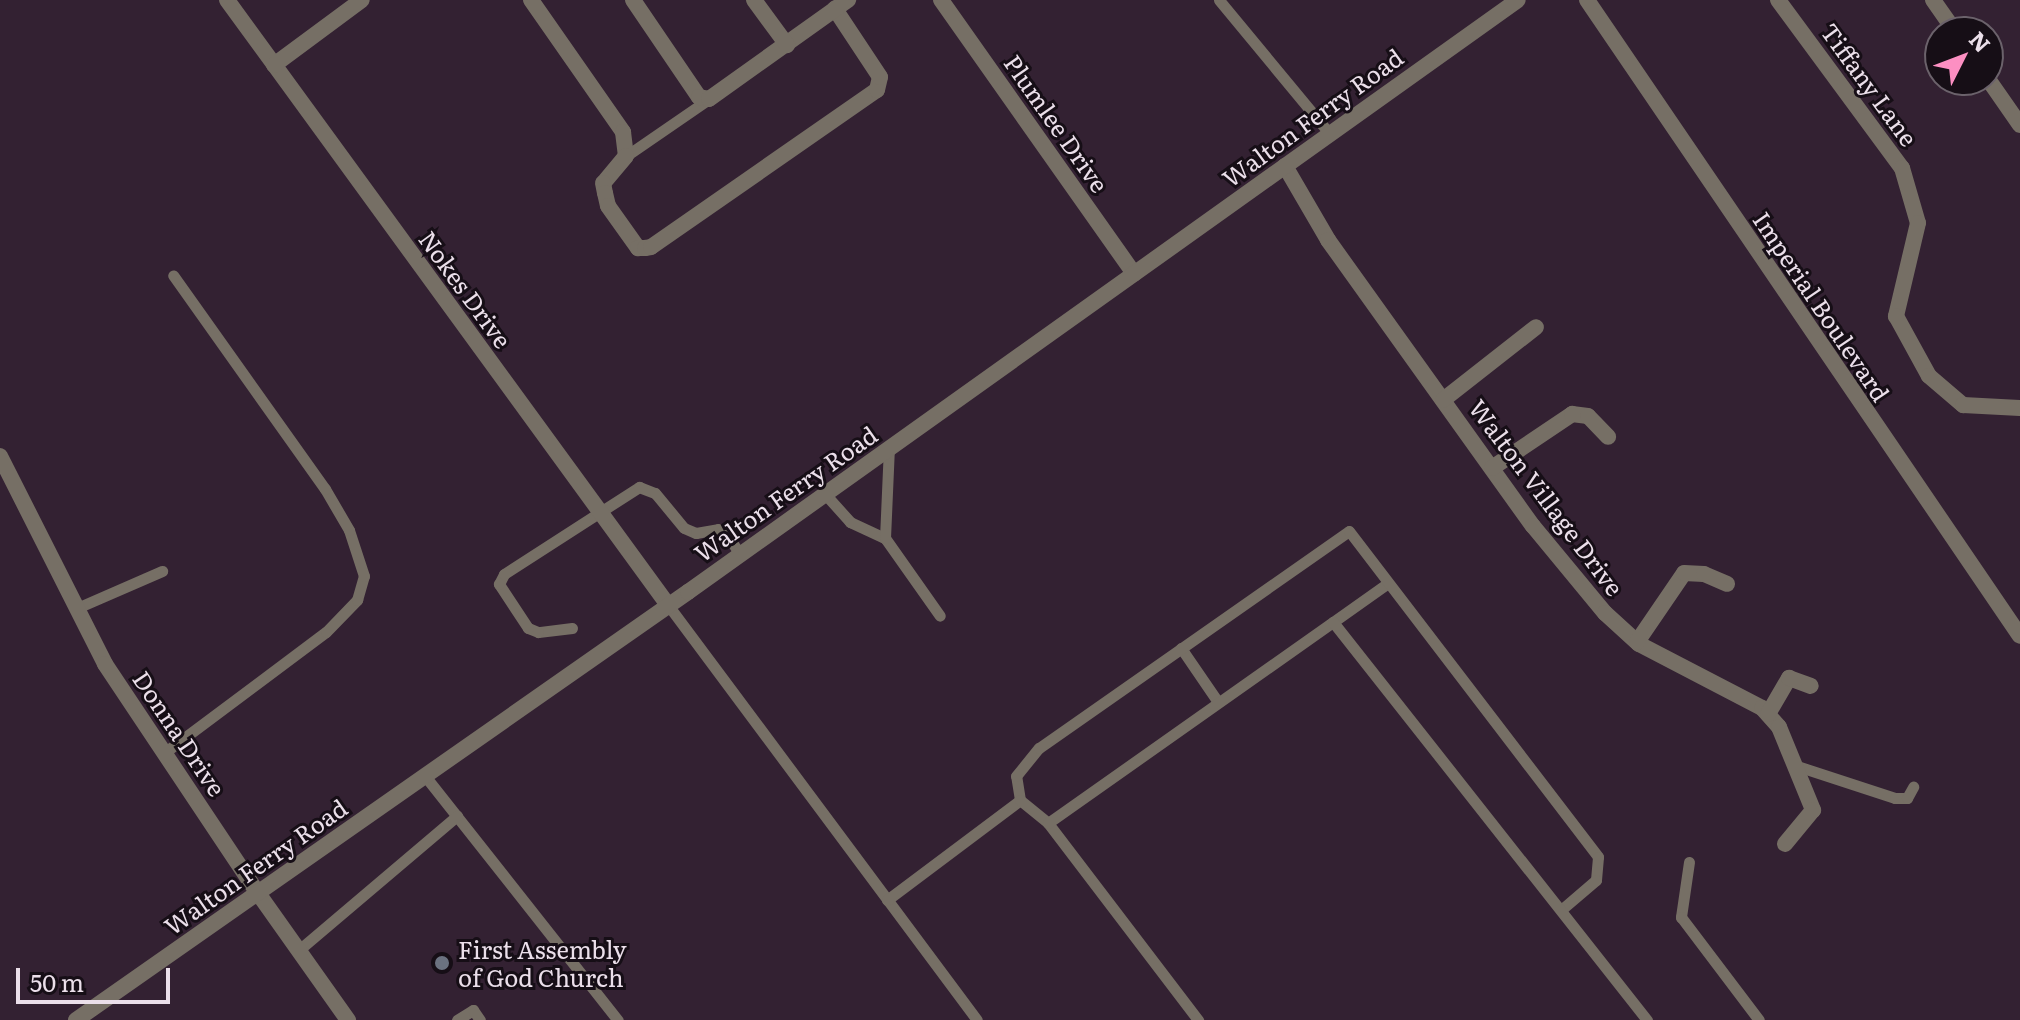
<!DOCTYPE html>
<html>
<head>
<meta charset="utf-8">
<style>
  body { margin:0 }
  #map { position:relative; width:2020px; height:1020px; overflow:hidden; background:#332132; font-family:Literata,serif }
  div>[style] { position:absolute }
  .service>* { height:11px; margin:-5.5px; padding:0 5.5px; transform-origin:5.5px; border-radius:5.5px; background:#766f65 }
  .minor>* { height:16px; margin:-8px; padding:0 8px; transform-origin:8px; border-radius:8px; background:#766f65 }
  .tertiary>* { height:16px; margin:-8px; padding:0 8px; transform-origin:8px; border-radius:8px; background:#766f65 }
  .dots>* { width:22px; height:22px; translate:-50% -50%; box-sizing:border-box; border:4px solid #160e16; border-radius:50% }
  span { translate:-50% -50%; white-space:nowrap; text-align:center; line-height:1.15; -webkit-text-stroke:6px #160e16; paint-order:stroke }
  .street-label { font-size:24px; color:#ebdfea }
  .poi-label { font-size:24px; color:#ebdfea }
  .left { translate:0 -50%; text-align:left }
  .north { position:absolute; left:1924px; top:16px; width:80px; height:80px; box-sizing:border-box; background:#160e16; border:2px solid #6b626b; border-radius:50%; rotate:48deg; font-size:22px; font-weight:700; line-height:32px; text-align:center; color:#ebdfea }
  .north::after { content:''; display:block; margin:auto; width:28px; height:36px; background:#fc8fc2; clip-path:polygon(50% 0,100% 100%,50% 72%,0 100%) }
  .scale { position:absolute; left:16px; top:968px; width:154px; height:36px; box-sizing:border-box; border:4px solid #ebdfea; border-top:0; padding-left:10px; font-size:24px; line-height:28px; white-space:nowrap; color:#ebdfea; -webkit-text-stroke:6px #160e16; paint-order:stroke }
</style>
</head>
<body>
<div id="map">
  <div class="service">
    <div style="left:1219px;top:0;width:174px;rotate:50.4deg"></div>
    <div style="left:626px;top:156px;width:101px;rotate:-34.5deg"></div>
    <div style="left:825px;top:494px;width:38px;rotate:48deg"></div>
    <div style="left:850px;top:522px;width:38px;rotate:25deg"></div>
    <div style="left:885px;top:538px;width:95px;rotate:54.8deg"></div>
    <div style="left:885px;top:538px;width:90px;rotate:-87.5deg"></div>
    <div style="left:668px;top:605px;width:517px;rotate:53.33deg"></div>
    <div style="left:77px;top:608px;width:93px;rotate:-23.5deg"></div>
    <div style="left:1333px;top:622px;width:67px;rotate:-35.3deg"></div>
    <div style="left:572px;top:628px;width:34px;rotate:173deg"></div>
    <div style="left:538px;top:632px;width:11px;rotate:-158deg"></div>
    <div style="left:528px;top:628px;width:53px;rotate:-123.4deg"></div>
    <div style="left:499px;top:584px;width:11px;rotate:-63deg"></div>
    <div style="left:504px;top:574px;width:161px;rotate:-32.8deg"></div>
    <div style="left:639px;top:487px;width:17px;rotate:21deg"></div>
    <div style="left:655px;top:493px;width:45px;rotate:50.4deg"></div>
    <div style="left:684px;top:528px;width:13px;rotate:23deg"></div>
    <div style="left:696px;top:533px;width:22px;rotate:-10deg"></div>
    <div style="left:718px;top:529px;width:10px;rotate:29deg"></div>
    <div style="left:727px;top:534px;width:25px;rotate:58deg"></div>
    <div style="left:1181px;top:648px;width:65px;rotate:55.6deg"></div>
    <div style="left:164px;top:753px;width:202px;rotate:-36.8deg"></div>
    <div style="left:326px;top:632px;width:45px;rotate:-45.9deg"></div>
    <div style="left:357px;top:600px;width:25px;rotate:-74deg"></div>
    <div style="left:364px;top:576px;width:48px;rotate:-108.1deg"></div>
    <div style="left:349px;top:530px;width:48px;rotate:-120.3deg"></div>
    <div style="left:325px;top:489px;width:262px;rotate:-125.4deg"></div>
    <div style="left:1797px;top:766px;width:103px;rotate:18.1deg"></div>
    <div style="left:1895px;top:798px;width:12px"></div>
    <div style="left:1907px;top:798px;width:13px;rotate:-61deg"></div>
    <div style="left:425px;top:776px;width:311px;rotate:51.7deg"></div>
    <div style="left:1020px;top:800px;width:24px;rotate:-99deg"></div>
    <div style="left:1016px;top:776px;width:36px;rotate:-51deg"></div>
    <div style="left:1039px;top:748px;width:378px;rotate:-35deg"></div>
    <div style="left:1349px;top:531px;width:410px;rotate:52.6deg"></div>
    <div style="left:1598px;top:857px;width:23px;rotate:95deg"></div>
    <div style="left:1596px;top:880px;width:46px;rotate:139.4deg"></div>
    <div style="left:1048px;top:823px;width:248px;rotate:52.7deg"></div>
    <div style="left:1689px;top:862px;width:56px;rotate:98.3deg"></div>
    <div style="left:1681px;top:917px;width:129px;rotate:52.9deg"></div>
    <div style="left:887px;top:900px;width:166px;rotate:-36.9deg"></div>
    <div style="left:1020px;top:800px;width:36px;rotate:39deg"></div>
    <div style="left:1048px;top:823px;width:349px;rotate:-35.2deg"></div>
    <div style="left:1333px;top:622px;width:507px;rotate:51.73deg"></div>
    <div style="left:300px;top:949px;width:206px;rotate:-40.3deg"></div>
    <div style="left:457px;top:1020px;width:19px;rotate:-32deg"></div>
    <div style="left:473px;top:1010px;width:12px;rotate:55deg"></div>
  </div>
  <div class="minor">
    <div style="left:227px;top:0;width:749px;rotate:53.91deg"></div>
    <div style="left:531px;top:0;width:161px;rotate:55.1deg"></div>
    <div style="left:623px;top:132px;width:24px;rotate:83deg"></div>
    <div style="left:626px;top:156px;width:35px;rotate:130deg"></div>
    <div style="left:603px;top:183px;width:10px;rotate:79deg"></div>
    <div style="left:605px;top:193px;width:13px;rotate:77deg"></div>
    <div style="left:608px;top:206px;width:52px;rotate:54.5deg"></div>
    <div style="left:638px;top:248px;width:7px"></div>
    <div style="left:645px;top:248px;width:6px;rotate:-9deg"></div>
    <div style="left:651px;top:247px;width:275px;rotate:-34.8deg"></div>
    <div style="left:877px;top:90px;width:13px;rotate:-77deg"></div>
    <div style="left:880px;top:77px;width:82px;rotate:-123.5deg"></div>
    <div style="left:633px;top:0;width:117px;rotate:55.8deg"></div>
    <div style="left:699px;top:97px;width:10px;rotate:11deg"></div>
    <div style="left:709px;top:99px;width:171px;rotate:-35.5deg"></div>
    <div style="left:754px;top:0;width:56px;rotate:53.7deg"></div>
    <div style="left:941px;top:0;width:335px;rotate:54.8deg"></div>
    <div style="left:1587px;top:0;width:769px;rotate:55.75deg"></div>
    <div style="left:1778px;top:0;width:209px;rotate:53.6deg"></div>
    <div style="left:1902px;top:168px;width:57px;rotate:73.8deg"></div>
    <div style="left:1918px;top:223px;width:96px;rotate:103.3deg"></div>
    <div style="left:1896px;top:316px;width:68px;rotate:61.2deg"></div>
    <div style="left:1929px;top:376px;width:45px;rotate:40.5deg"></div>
    <div style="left:1963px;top:405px;width:57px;rotate:3deg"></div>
    <div style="left:1933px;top:0;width:39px;rotate:55deg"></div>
    <div style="left:274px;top:65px;width:109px;rotate:-36.5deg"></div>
    <div style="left:1988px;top:79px;width:56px;rotate:55.2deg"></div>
    <div style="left:1285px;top:166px;width:86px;rotate:59.8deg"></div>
    <div style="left:1328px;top:240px;width:352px;rotate:54.4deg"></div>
    <div style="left:1533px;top:526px;width:113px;rotate:50.4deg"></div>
    <div style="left:1605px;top:613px;width:46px;rotate:42.4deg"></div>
    <div style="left:1639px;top:644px;width:139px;rotate:27.5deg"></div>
    <div style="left:1762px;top:708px;width:25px;rotate:48deg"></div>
    <div style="left:1779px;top:727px;width:90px;rotate:67.7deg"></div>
    <div style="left:1813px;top:810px;width:44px;rotate:129.5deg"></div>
    <div style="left:1443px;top:400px;width:118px;rotate:-38.1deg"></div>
    <div style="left:0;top:456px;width:233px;rotate:63.2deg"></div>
    <div style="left:105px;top:664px;width:275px;rotate:56.3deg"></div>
    <div style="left:258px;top:893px;width:156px;rotate:54.7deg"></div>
    <div style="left:1492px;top:468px;width:97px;rotate:-34deg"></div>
    <div style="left:1572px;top:414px;width:16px;rotate:7deg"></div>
    <div style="left:1588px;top:416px;width:29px;rotate:46deg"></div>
    <div style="left:1637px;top:642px;width:83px;rotate:-55.7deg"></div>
    <div style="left:1684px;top:573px;width:20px;rotate:3deg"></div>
    <div style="left:1704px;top:574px;width:25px;rotate:23deg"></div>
    <div style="left:1768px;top:714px;width:42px;rotate:-59.7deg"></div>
    <div style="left:1789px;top:678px;width:23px;rotate:20deg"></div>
  </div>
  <div class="tertiary">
    <div style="left:76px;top:1020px;width:747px;rotate:-34.97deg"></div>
    <div style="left:688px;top:592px;width:1019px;rotate:-35.5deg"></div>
  </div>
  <div class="dots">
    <div style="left:442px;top:963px;background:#6b7280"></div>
  </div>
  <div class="street-label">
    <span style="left:1870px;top:84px;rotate:54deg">Tiffany Lane</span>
    <span style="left:1312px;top:117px;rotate:-36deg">Walton Ferry Road</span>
    <span style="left:1057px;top:123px;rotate:55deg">Plumlee Drive</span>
    <span style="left:466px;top:289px;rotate:54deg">Nokes Drive</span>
    <span style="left:1822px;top:306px;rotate:56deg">Imperial Boulevard</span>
    <span style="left:785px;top:493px;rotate:-35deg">Walton Ferry Road</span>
    <span style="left:1547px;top:497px;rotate:53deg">Walton Village Drive</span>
    <span style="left:180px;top:733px;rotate:56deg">Donna Drive</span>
    <span style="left:255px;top:866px;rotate:-35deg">Walton Ferry Road</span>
  </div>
  <div class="poi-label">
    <span class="left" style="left:458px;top:963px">First Assembly<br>of God Church</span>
  </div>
  <div class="north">N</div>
  <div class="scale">50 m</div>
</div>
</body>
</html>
